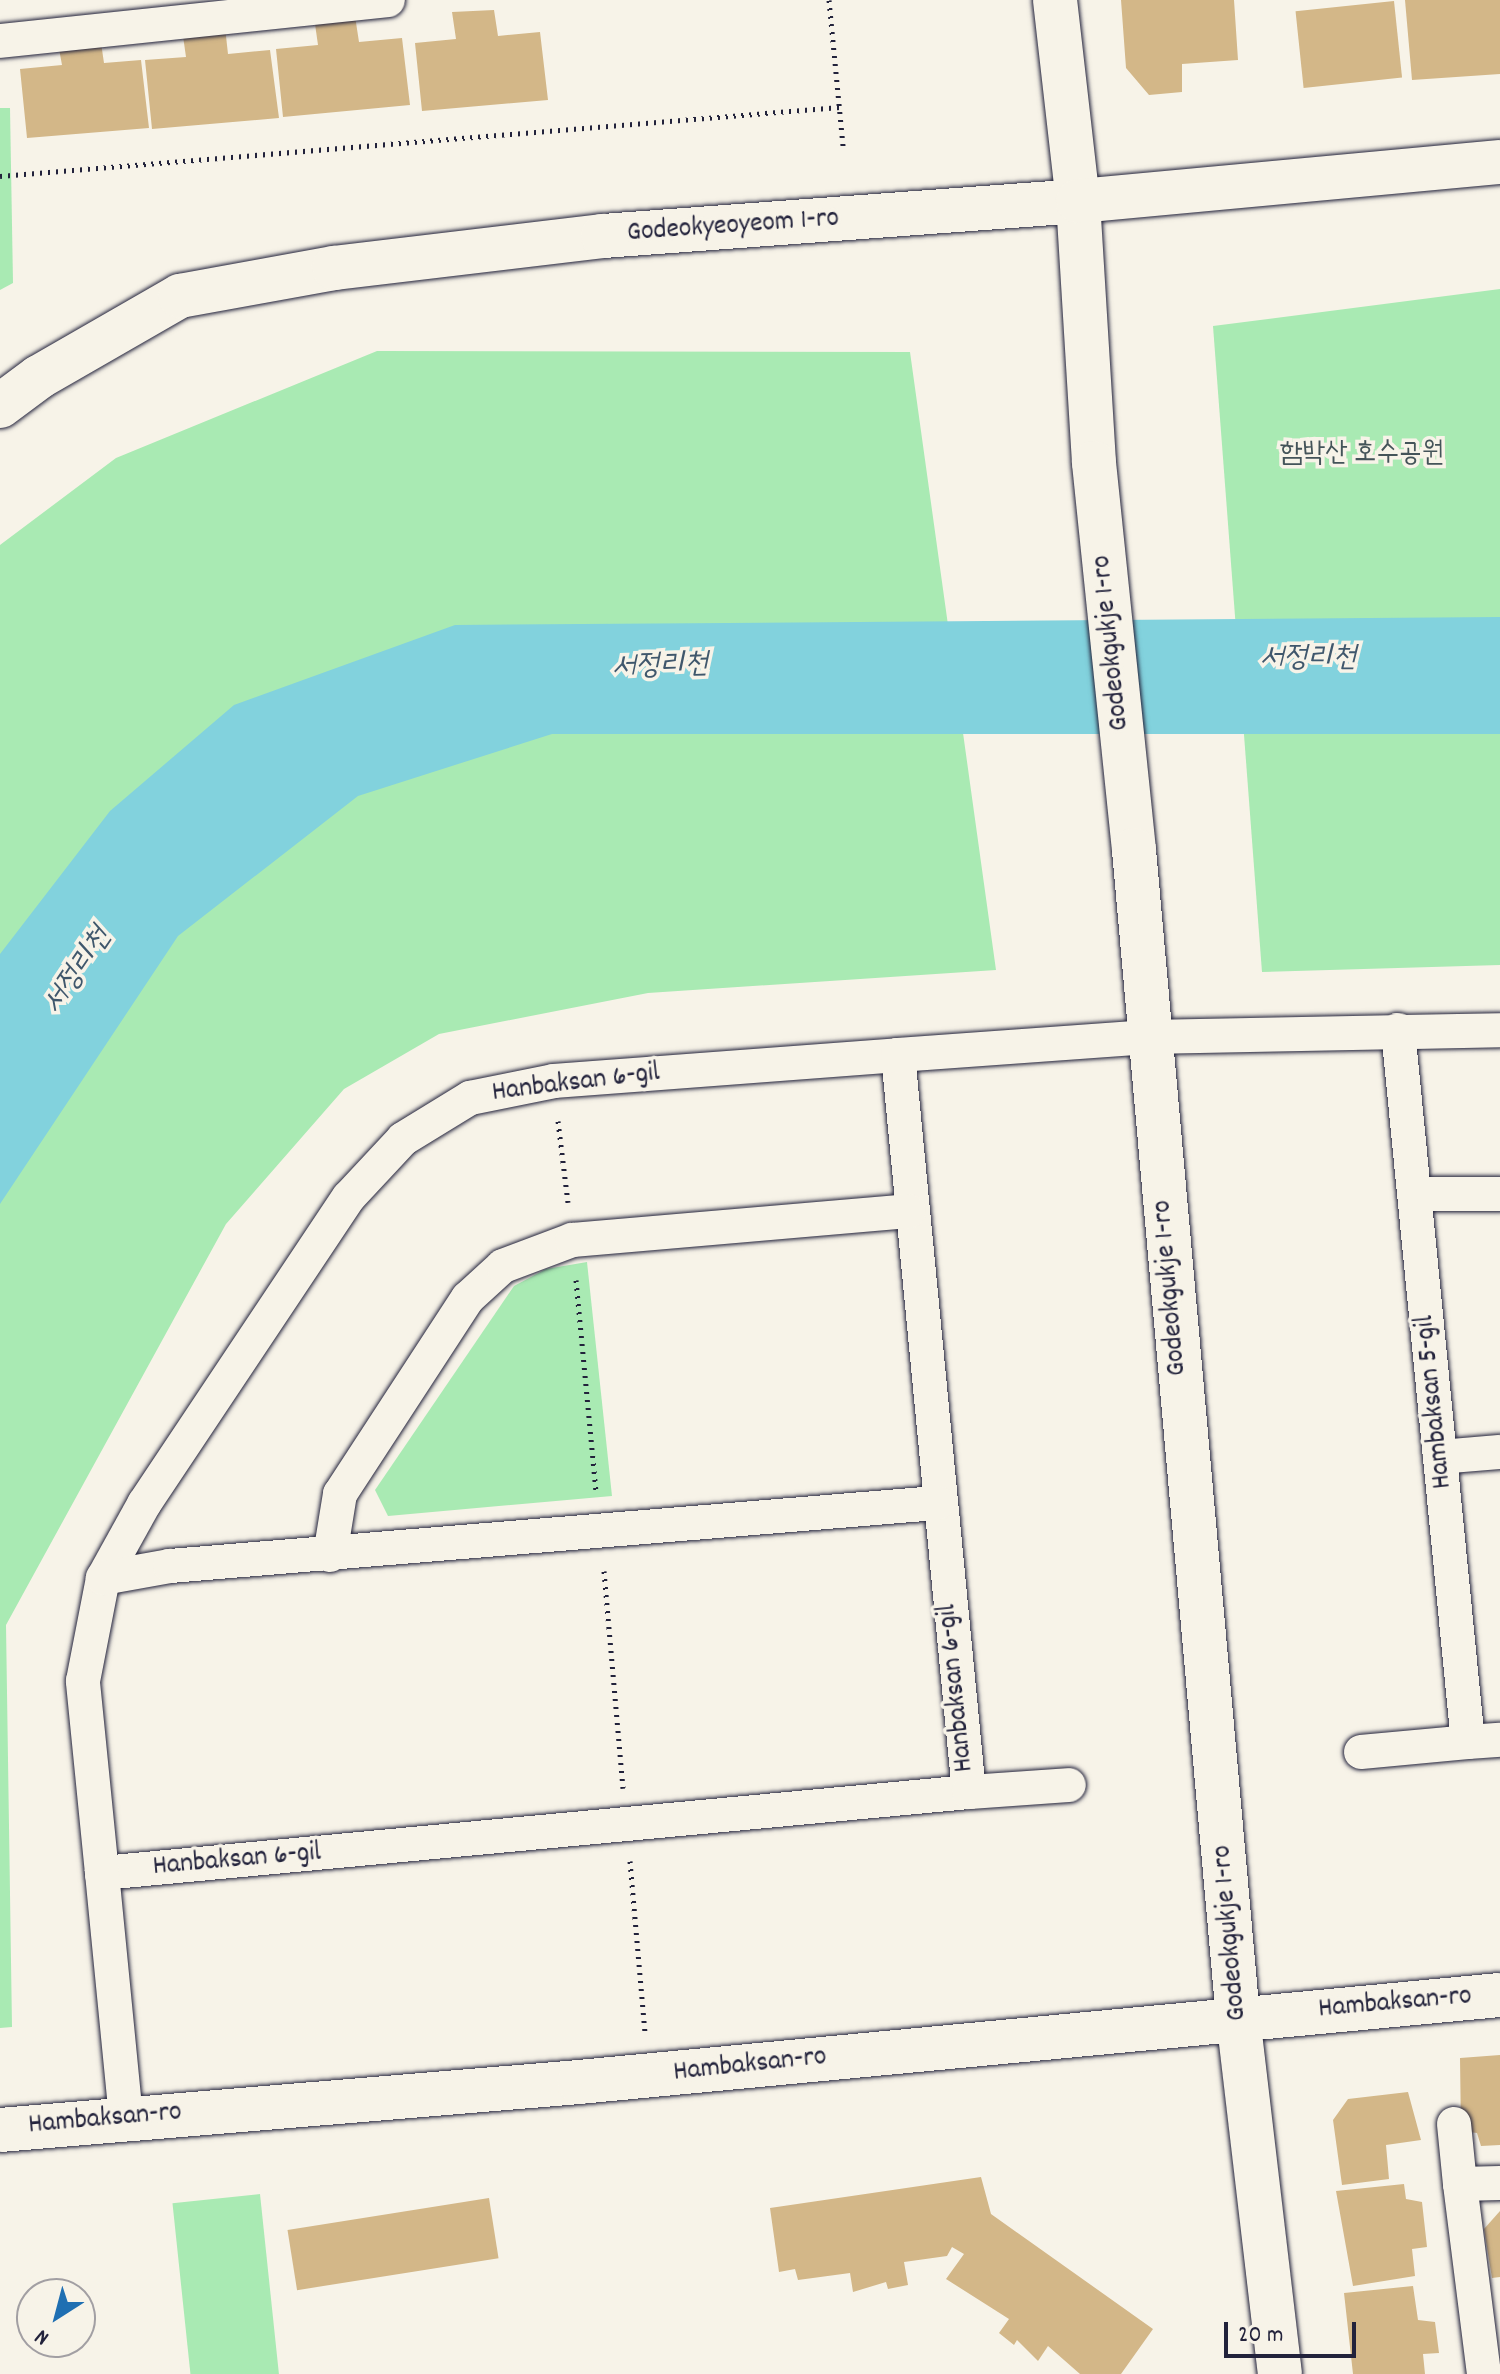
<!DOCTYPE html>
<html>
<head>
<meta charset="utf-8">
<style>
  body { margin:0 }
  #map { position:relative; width:1500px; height:2374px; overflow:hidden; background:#f7f3e8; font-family:Dekko,"Poor Story",sans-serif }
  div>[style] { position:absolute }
  .green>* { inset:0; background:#a9eab3; transform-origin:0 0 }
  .water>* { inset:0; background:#82d2dd }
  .building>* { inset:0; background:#d3b788; transform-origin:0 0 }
  .path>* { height:5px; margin-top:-2.5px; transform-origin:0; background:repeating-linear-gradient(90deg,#22223b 0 2px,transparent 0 8px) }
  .roads { filter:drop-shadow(0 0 2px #22223b) drop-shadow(0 0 2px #22223b) }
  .minor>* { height:34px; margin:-17px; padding:0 17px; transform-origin:17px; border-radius:17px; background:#f7f3e8 }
  .tertiary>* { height:44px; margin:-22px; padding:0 22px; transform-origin:22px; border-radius:22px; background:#f7f3e8 }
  span { translate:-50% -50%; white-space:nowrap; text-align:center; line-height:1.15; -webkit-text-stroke:7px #f7f3e8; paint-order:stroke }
  .street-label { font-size:28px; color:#22223b }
  .park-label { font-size:28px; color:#445459 }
  .water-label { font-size:30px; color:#3f576c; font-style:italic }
  .north { position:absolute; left:16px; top:2278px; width:80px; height:80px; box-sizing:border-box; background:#f7f3e8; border:2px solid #a29fa3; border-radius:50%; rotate:216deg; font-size:22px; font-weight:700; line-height:32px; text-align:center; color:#22223b }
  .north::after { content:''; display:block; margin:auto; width:28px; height:36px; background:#1f6fb2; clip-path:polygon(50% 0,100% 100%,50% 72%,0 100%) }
  .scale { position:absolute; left:1224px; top:2322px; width:132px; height:36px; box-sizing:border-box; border:4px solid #22223b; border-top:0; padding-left:10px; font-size:24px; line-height:28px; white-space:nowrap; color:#22223b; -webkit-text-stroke:6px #f7f3e8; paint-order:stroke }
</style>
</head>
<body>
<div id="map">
  <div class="green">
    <div style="clip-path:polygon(0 108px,10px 108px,13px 283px,0 290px)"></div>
    <div style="clip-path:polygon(1500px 289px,1500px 965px,1262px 972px,1213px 326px)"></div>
    <div style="clip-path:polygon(377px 351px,910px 352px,996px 970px,648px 993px,439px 1034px,344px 1089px,226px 1224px,6px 1625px,12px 2027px,0 2028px,0 545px,116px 458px)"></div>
    <div style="clip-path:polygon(587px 1262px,612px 1496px,388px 1516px,375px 1490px,514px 1286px,546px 1269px)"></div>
    <div style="left:260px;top:2194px;width:181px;height:88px;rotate:84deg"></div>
  </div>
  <div class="water">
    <div style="clip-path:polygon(1500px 617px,1500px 734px,552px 734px,358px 796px,178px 936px,0 1204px,0 954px,110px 811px,234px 705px,455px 625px)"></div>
  </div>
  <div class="building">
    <div style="clip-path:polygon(1121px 0,1234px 0,1238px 60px,1182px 64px,1182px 92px,1149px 95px,1126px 68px)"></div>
    <div style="clip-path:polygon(1405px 0,1500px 0,1500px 74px,1412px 80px)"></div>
    <div style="left:1394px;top:1px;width:77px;height:99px;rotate:84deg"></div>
    <div style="clip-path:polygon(494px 10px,498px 36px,540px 32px,548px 100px,422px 111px,415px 43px,456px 39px,452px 12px)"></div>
    <div style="clip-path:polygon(355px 16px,359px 42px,402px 38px,410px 105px,283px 117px,276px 49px,318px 45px,314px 17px)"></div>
    <div style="clip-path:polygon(225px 27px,228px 54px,270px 50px,279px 118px,152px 129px,145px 60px,186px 57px,182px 29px)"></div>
    <div style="clip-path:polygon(100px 36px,104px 63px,141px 60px,149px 128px,27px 138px,20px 69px,62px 65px,57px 38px)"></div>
    <div style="clip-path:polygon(1500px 2055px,1500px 2145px,1481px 2146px,1477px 2133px,1461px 2131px,1460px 2058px)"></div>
    <div style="clip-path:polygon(1408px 2092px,1421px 2140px,1386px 2145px,1389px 2179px,1342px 2185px,1333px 2120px,1348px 2099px)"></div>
    <div style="clip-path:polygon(981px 2177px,991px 2214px,1153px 2329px,1121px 2374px,1080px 2374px,1048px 2346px,1038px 2361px,1017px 2340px,1014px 2345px,999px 2333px,1009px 2319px,946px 2279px,964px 2254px,952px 2247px,947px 2256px,904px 2262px,908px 2285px,888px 2289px,886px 2282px,853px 2292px,850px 2273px,798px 2280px,795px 2269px,779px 2272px,770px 2208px)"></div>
    <div style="clip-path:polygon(1404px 2184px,1406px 2199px,1422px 2202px,1427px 2247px,1412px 2249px,1415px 2276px,1353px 2286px,1336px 2191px)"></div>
    <div style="left:489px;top:2198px;width:61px;height:204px;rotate:81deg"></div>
    <div style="clip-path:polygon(1500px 2211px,1500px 2277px,1492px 2278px,1484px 2229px)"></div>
    <div style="clip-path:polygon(1413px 2286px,1418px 2320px,1435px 2322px,1439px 2353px,1423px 2354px,1425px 2374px,1353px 2374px,1344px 2293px)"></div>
  </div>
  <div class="path">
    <div style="left:829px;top:0;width:147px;rotate:84.5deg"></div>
    <div style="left:0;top:176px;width:843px;rotate:-4.7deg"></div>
    <div style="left:558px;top:1121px;width:82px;rotate:83deg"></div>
    <div style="left:576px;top:1280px;width:214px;rotate:84.6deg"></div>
    <div style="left:604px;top:1571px;width:218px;rotate:85deg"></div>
    <div style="left:630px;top:1861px;width:171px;rotate:85deg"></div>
  </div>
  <div class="roads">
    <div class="minor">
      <div style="left:0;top:41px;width:390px;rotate:-6deg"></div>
      <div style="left:1398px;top:1030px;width:715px;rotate:84.39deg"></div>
      <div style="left:1468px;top:1742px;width:32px;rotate:-4deg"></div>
      <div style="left:898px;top:1055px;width:740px;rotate:84.5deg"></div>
      <div style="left:969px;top:1792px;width:871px;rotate:174.66deg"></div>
      <div style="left:102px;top:1873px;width:193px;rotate:-95.7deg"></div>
      <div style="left:83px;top:1681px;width:105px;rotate:-79deg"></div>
      <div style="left:103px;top:1578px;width:85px;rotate:-61deg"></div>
      <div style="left:144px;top:1504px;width:369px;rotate:-56.3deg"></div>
      <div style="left:349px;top:1197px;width:79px;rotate:-47deg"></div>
      <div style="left:403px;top:1139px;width:79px;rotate:-31.5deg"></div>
      <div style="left:470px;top:1098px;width:86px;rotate:-11.4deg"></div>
      <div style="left:554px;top:1081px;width:345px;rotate:-4.3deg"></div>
      <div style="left:898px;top:1055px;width:251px;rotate:-4.1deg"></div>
      <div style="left:1148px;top:1037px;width:352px;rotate:-1.1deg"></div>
      <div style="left:1414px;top:1194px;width:86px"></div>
      <div style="left:1440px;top:1457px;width:60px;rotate:-4.8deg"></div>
      <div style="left:330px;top:1555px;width:62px;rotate:-80.7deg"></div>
      <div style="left:340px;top:1494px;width:234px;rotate:-56.9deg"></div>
      <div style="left:468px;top:1298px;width:47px;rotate:-42.4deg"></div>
      <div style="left:503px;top:1266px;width:74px;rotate:-20.6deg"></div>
      <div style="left:572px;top:1240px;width:338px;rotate:-4.9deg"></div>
      <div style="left:103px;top:1578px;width:68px;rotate:-10.2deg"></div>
      <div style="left:170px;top:1566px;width:770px;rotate:-4.7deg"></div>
      <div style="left:1361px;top:1752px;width:107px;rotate:-5.3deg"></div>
      <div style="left:969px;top:1792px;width:100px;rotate:-4deg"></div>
      <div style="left:102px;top:1873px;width:245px;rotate:84.4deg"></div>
      <div style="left:1454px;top:2124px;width:60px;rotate:84.3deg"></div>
      <div style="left:1484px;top:2374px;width:192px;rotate:-97.2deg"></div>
      <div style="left:1460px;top:2184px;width:40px;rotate:-1.4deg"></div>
    </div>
    <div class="tertiary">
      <div style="left:1055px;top:0;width:202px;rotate:83.5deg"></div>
      <div style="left:1078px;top:201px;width:262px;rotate:86.5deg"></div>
      <div style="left:1094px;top:463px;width:389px;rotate:84.1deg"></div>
      <div style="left:1134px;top:850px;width:1172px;rotate:84.91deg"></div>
      <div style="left:1238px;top:2017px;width:359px;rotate:83.3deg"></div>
      <div style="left:0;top:406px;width:49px;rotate:-36.6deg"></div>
      <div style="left:39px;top:377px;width:163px;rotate:-29.9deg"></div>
      <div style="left:180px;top:296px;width:157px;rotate:-10.3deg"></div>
      <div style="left:334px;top:268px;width:271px;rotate:-6.8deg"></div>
      <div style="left:603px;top:236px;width:476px;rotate:-4.2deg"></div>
      <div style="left:1078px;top:201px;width:424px;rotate:-5.3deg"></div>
      <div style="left:0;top:2130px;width:581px;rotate:-4.74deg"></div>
      <div style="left:579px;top:2082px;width:925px;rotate:-5.4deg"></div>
    </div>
  </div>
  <div class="street-label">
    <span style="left:733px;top:227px;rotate:-4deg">Godeokyeoyeom 1-ro</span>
    <span style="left:1112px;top:643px;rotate:-96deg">Godeokgukje 1-ro</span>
    <span style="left:576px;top:1084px;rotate:-7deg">Hanbaksan 6-gil</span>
    <span style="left:1171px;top:1288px;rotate:-95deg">Godeokgukje 1-ro</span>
    <span style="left:1435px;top:1402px;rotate:-96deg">Hambaksan 5-gil</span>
    <span style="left:957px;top:1688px;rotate:-96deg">Hanbaksan 6-gil</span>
    <span style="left:237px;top:1861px;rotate:-5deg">Hanbaksan 6-gil</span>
    <span style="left:1231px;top:1933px;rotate:-95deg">Godeokgukje 1-ro</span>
    <span style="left:1395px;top:2004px;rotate:-5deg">Hambaksan-ro</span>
    <span style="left:750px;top:2066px;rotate:-6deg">Hambaksan-ro</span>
    <span style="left:105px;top:2120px;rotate:-5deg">Hambaksan-ro</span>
  </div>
  <div class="park-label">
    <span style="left:1362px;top:455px">함박산 호수공원</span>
  </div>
  <div class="water-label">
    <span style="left:1308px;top:660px">서정리천</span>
    <span style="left:660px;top:668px;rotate:-2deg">서정리천</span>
    <span style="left:79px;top:972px;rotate:-56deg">서정리천</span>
  </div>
  <div class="north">N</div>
  <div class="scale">20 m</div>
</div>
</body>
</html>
